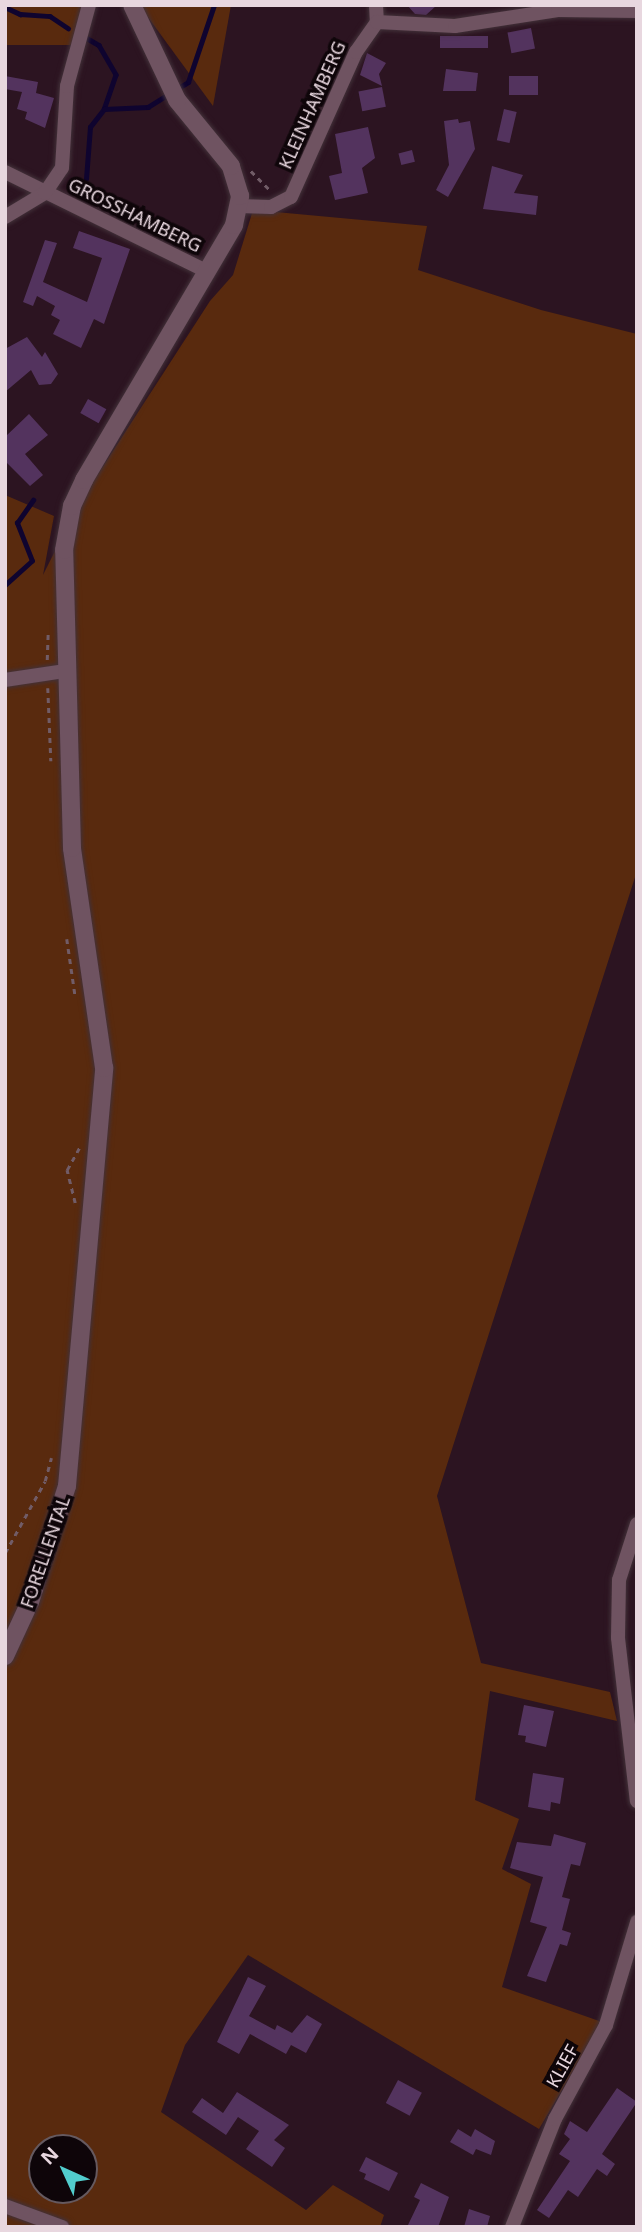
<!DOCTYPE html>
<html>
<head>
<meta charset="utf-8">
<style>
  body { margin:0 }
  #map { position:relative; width:642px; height:2232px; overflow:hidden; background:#2c1421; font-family:"Noto Sans",sans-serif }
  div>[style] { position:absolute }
  .green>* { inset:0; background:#592a0e }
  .stream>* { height:4.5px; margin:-2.25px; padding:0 2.25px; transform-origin:2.25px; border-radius:2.25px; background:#0f042f }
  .building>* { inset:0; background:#53335e; transform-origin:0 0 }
  .path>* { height:2.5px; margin-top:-1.25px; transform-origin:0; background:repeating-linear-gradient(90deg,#715c67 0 5px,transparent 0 10px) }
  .roads { filter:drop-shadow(0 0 2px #423139) drop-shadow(0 0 2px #423139) }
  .minor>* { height:14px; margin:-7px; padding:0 7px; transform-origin:7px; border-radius:7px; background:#6f5361 }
  .tertiary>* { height:18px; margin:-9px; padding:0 9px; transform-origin:9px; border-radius:9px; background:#6f5361 }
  span { translate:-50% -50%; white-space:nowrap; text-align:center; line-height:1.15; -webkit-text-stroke:7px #0e0509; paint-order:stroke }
  .street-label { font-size:18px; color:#e8d7df }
  .frame { position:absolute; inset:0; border:7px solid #e8d7df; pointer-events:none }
  .north { position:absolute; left:28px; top:2134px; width:70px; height:70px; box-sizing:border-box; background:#0e0509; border:2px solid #65595f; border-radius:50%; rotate:315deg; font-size:19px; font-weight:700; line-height:28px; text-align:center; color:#e8d7df }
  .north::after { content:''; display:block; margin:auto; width:24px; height:32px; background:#52cdcd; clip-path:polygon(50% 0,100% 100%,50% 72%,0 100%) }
</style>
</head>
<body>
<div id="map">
  <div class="green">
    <div style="clip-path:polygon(5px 5px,86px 5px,73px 45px,5px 45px)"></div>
    <div style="clip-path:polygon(139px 5px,231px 5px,213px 106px)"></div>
    <div style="clip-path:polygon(evenodd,253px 210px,427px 226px,418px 270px,541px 310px,637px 334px,637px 871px,437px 1496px,481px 1663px,610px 1692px,617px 1721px,490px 1691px,475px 1800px,519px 1819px,502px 1869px,531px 1884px,502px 1987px,602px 2022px,539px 2129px,248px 1955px,185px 2045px,161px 2112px,306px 2210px,333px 2185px,384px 2215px,380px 2227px,5px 2227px,5px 495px,54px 516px,43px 575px,78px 505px,210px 301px,233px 275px,253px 210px,42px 2148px,84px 2148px,84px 2190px,42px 2190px,42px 2148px)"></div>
  </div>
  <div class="stream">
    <div style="left:5px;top:7px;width:17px;rotate:25deg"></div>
    <div style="left:20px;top:14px;width:30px;rotate:4deg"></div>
    <div style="left:50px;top:16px;width:22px;rotate:34deg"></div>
    <div style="left:85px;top:37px;width:16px;rotate:30deg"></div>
    <div style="left:99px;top:45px;width:34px;rotate:60deg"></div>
    <div style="left:116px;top:75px;width:36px;rotate:109deg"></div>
    <div style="left:177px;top:89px;width:13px;rotate:-32deg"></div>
    <div style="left:188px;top:82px;width:81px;rotate:-71.3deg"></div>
    <div style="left:86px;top:179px;width:52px;rotate:-85.6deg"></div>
    <div style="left:90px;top:127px;width:23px;rotate:-52deg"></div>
    <div style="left:104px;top:109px;width:44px;rotate:-2.6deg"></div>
    <div style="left:148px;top:107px;width:26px;rotate:-32deg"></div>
    <div style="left:5px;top:585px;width:36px;rotate:-42deg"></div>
    <div style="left:32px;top:561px;width:41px;rotate:-111.5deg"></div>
    <div style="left:17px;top:523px;width:28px;rotate:-55deg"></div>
  </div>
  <div class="building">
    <div style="clip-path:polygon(407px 5px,437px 5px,426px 15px,415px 14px)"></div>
    <div style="left:531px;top:28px;width:21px;height:24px;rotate:79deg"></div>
    <div style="left:488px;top:36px;width:12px;height:48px;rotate:90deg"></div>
    <div style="clip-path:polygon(367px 53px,386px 63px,379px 74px,382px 86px,360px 75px)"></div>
    <div style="clip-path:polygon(446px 69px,478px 73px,476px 91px,443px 91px)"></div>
    <div style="clip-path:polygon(5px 76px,38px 82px,36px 93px,54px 98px,45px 128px,25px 119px,27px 112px,17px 109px,22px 92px,5px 89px)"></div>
    <div style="left:538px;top:76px;width:19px;height:29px;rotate:90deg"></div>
    <div style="left:382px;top:87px;width:20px;height:24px;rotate:79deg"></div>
    <div style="left:504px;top:109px;width:13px;height:32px;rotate:13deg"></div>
    <div style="clip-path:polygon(458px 119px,459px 123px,470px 121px,475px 149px,448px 197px,436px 190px,449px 165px,444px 121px)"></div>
    <div style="clip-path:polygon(368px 127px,375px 158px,362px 168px,368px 193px,335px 200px,329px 176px,342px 173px,335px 134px)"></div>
    <div style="left:412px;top:150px;width:12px;height:14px;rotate:76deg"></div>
    <div style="clip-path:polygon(492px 166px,523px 175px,514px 193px,538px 196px,536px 215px,483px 209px)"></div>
    <div style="clip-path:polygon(79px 231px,130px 249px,104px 324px,94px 319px,81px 348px,53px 334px,60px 320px,51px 315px,55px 306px,37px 296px,33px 306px,23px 302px,45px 240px,57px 243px,43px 282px,87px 302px,102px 258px,73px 248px)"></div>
    <div style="clip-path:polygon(27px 337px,42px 357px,45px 352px,58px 374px,51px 384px,39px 385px,31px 370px,5px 392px,5px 349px)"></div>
    <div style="left:88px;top:399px;width:21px;height:16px;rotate:29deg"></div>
    <div style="clip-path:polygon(29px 414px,48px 435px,25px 454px,43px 475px,30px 486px,5px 461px,5px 437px)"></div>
    <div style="clip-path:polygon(524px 1705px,554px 1711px,546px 1747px,525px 1742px,526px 1736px,518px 1735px)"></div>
    <div style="clip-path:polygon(533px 1773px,564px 1778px,560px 1804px,551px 1802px,550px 1811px,528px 1807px)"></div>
    <div style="clip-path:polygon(554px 1834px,586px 1843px,580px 1866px,571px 1864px,562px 1897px,570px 1899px,562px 1930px,571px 1933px,567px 1946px,560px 1944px,546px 1982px,527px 1976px,547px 1927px,530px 1922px,543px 1877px,510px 1868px,517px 1842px,551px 1846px)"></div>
    <div style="clip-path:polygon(248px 1977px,266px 1986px,249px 2016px,275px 2030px,277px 2025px,292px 2033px,307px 2015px,322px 2024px,306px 2053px,291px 2045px,286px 2054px,250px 2034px,239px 2054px,217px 2042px)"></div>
    <div style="left:398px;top:2080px;width:27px;height:26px;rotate:28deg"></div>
    <div style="clip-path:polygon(617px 2088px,637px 2102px,602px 2154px,615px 2164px,607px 2176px,597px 2169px,578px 2197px,568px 2190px,549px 2218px,537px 2210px,570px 2161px,559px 2154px,570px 2139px,564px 2134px,570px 2121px,587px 2132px)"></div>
    <div style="clip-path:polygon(237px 2092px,289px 2125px,274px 2140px,285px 2148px,272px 2167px,246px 2149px,259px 2131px,238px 2117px,226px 2135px,192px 2112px,202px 2098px,223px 2113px)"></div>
    <div style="clip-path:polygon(458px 2129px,471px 2137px,475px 2129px,495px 2141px,491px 2155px,476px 2149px,473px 2155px,450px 2142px)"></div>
    <div style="clip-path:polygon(366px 2157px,398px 2173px,389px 2191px,364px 2179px,366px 2174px,359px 2171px)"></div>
    <div style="clip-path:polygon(421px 2183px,449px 2197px,438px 2227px,407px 2227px,420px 2200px,414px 2197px)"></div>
    <div style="clip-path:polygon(469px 2209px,490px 2216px,487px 2227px,464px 2227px)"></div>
  </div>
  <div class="path">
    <div style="left:251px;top:171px;width:28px;rotate:45deg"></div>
    <div style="left:47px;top:660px;width:28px;rotate:-88deg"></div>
    <div style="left:48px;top:688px;width:73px;rotate:87.6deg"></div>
    <div style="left:67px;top:939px;width:56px;rotate:81.7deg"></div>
    <div style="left:75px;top:1203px;width:34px;rotate:-104deg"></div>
    <div style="left:67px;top:1170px;width:26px;rotate:-61deg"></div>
    <div style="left:5px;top:1553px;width:82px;rotate:-60.9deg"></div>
    <div style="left:45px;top:1481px;width:24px;rotate:-75deg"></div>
  </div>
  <div class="roads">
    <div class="minor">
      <div style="left:376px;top:5px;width:17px;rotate:87deg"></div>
      <div style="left:5px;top:172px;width:226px;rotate:26.2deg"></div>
      <div style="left:239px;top:206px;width:32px;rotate:2deg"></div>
      <div style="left:271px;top:207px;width:22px;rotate:-27deg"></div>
      <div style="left:291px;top:197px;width:159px;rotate:-65.9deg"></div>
      <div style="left:356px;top:52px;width:37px;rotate:-55deg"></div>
      <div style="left:377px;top:22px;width:78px;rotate:2.9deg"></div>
      <div style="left:455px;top:26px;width:104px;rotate:-8.8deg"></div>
      <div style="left:558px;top:10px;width:79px;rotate:0.7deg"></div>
      <div style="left:5px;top:217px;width:47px;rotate:-31deg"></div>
      <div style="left:45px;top:193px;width:30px;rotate:-56deg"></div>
      <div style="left:62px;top:168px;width:82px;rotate:-86.5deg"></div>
      <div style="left:67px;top:86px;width:84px;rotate:-74.8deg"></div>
      <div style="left:5px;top:680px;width:61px;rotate:-8.5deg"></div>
      <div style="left:637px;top:1524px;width:59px;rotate:107.8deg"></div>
      <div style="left:619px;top:1580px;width:58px;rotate:91deg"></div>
      <div style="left:618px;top:1638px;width:164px;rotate:83.4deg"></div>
      <div style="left:5px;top:2206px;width:61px;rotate:20.2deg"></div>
      <div style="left:512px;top:2227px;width:116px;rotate:-68.3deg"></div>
      <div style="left:555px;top:2119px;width:107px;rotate:-61.5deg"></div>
      <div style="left:606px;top:2025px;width:108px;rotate:-73.2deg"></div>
    </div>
    <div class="tertiary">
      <div style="left:5px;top:1656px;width:60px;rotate:-65.2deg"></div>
      <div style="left:30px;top:1602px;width:122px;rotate:-72.3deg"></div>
      <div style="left:67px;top:1486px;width:420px;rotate:-84.9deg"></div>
      <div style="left:104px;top:1068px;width:222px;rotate:-98.3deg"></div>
      <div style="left:72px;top:848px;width:298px;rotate:-91.5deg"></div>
      <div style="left:64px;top:550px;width:45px;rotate:-79.7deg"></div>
      <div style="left:72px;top:506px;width:29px;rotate:-65deg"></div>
      <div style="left:84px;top:480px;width:296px;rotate:-59.5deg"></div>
      <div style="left:234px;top:225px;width:30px;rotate:-78deg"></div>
      <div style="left:240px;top:196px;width:31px;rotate:-107deg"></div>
      <div style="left:231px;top:166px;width:85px;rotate:-129.3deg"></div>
      <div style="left:177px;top:100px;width:105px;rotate:-115.3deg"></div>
    </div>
  </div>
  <div class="street-label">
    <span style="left:312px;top:105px;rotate:-66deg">KLEINHAMBERG</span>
    <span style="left:135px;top:215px;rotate:26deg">GROSSHAMBERG</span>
    <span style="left:45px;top:1552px;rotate:-71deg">FORELLENTAL</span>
    <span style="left:562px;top:2066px;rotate:-61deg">KLIEF</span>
  </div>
  <div class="frame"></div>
  <div class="north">N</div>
</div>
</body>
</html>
